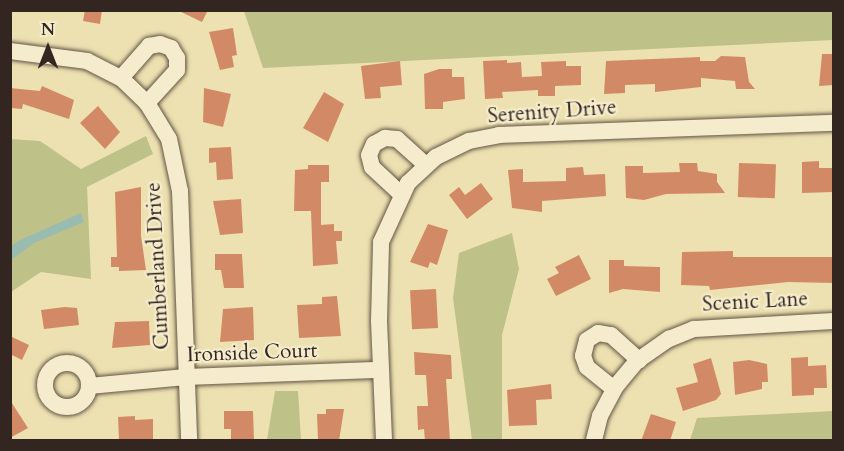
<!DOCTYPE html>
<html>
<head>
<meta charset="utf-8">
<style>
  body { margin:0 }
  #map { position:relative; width:844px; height:451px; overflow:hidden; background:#eee1b1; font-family:Cardo,serif }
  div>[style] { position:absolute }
  .green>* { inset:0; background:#bec188 }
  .water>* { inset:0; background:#9abcb0 }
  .building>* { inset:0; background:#d28a66; transform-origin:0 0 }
  .roads { filter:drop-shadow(0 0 2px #625545) drop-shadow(0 0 2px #625545) }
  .street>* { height:16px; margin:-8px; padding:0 8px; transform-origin:8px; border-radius:8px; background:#f4eccc }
  .street>.ring { margin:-8px; padding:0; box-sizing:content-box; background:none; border:16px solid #f4eccc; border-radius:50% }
  span { translate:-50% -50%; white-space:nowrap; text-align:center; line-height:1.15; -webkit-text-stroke:4.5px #f4eccc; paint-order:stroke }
  .street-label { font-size:21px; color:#332621 }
  .frame { position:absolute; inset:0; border:12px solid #332621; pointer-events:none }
  .north { position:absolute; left:18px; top:18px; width:60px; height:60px; -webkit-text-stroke:4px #f4eccc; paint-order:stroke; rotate:0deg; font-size:16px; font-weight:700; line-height:24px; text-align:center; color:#332621 }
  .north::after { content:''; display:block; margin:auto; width:21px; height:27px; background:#332621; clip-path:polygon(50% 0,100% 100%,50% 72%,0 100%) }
</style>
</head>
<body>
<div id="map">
  <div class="green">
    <div style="clip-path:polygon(244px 11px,833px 11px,833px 40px,263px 68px)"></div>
    <div style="clip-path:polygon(146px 136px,153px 154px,87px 187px,91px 279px,41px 272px,11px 292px,11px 139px,40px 141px,81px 169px)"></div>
    <div style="clip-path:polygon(512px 233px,519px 269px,502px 335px,502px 440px,472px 440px,453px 298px,459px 253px)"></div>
    <div style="clip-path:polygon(275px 391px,298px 391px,301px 440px,267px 440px)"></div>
    <div style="clip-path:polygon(833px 411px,833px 440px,690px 440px,697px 418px)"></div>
  </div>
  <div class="water">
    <div style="clip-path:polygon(81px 213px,84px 222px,34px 243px,11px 260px,11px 246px,20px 240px)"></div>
  </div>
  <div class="building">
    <div style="clip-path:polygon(85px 10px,102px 10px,100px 24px,83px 21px)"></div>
    <div style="clip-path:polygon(177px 10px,208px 10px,202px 22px)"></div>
    <div style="clip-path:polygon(233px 28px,237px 55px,232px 56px,234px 67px,220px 70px,209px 32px)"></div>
    <div style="clip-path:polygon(822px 54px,834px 54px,834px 85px,819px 86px)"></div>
    <div style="clip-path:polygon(721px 56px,745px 57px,749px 82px,755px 89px,736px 89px,735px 81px,701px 78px,701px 87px,655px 92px,655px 84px,625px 85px,625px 93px,604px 94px,606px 61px,700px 57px,700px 61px,715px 61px)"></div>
    <div style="clip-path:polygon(507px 60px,507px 63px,521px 62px,522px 77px,542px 76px,541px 62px,566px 61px,566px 66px,581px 66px,581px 85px,555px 86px,555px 96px,538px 96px,538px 90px,502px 92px,503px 98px,485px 99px,483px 61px)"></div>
    <div style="clip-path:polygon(400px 61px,402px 85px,380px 87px,381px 98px,365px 99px,361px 66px)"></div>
    <div style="clip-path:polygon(439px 69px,452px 69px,452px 77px,464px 77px,465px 99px,443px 102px,443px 109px,425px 109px,424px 74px)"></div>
    <div style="clip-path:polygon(42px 86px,74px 100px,69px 119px,23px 104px,22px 109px,10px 108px,10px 88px,40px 91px)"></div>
    <div style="clip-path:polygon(204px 88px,231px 94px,223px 127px,203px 122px)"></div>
    <div style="clip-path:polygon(324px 92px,344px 104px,328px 142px,303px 128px)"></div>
    <div style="clip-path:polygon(98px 106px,120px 132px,105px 149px,80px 123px)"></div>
    <div style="clip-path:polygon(231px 147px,233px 179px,217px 180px,216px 162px,209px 163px,209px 148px)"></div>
    <div style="clip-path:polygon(819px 161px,819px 168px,834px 168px,834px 192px,802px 193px,802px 162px)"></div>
    <div style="clip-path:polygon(679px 163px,697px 163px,698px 171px,717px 174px,717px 182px,725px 193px,666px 194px,644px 200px,626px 198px,625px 166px,643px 166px,643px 173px,680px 172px)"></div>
    <div style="left:739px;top:163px;width:37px;height:34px;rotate:2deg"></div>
    <div style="clip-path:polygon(308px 165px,329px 165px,329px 182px,321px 182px,321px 225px,334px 224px,334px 231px,342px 231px,342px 241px,336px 241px,338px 264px,313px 266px,311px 211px,294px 211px,295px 170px,308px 169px)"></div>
    <div style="clip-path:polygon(583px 167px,584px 175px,605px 174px,606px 196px,542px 201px,542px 212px,512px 208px,508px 170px,523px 169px,523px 182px,566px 181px,566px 168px)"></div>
    <div style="clip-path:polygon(481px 183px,493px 199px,467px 219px,449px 195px,459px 187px,465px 195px)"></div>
    <div style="clip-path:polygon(141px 187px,141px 236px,146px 270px,119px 271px,119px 267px,111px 267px,111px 257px,117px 257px,115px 192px)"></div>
    <div style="clip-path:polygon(241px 199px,243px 233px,220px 235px,213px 201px)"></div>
    <div style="clip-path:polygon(428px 224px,448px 230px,437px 265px,430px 262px,428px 268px,410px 262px)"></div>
    <div style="clip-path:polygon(733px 251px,733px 257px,834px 257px,834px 283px,788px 282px,710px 290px,709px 286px,681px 285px,682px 252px)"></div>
    <div style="clip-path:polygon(215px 254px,242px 254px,244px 288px,224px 288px,221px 270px,215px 270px)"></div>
    <div style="clip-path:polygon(579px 255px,591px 279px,556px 296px,547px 279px,559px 273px,555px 267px)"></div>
    <div style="clip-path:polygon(609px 260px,624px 260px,624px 266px,660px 267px,660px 292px,623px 289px,609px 293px)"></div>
    <div style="left:436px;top:289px;width:39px;height:26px;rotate:87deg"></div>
    <div style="clip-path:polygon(337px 296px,341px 336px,299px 338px,297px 305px,322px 304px,322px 297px)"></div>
    <div style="clip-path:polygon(65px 307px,77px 308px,79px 325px,44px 329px,41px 310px)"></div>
    <div style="clip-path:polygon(253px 307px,254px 340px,220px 342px,223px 309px)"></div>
    <div style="clip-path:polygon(149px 321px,150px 345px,112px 348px,115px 322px)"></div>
    <div style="clip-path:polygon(10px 336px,29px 345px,22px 360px,10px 354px)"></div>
    <div style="clip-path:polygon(414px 352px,451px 355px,452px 379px,446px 379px,450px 441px,425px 441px,424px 429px,418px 430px,417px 406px,428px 406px,426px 375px,415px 375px)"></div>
    <div style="clip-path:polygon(808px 357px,808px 366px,826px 365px,827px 388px,814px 388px,814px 395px,792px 396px,791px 358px)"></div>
    <div style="clip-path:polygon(711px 358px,721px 394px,716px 400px,683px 411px,676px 388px,698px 382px,693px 364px)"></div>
    <div style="clip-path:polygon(749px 360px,767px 364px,768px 382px,762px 382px,762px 389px,735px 395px,733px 362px)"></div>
    <div style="clip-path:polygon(551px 384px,552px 399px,536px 400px,537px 425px,509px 426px,507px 390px)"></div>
    <div style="clip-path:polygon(10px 400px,28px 428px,10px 438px)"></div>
    <div style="clip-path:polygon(326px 409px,344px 409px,339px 441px,318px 441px,317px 414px,326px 414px)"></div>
    <div style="clip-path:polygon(224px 411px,253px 411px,254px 441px,231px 441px,231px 429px,224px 429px)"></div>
    <div style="clip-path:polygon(651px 414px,676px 422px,670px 441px,641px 441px)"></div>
    <div style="clip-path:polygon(135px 416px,135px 420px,153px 419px,153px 441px,119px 440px,118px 417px)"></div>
  </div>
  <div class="roads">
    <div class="street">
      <div style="left:10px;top:51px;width:78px;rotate:7.4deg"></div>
      <div style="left:87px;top:61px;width:38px;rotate:27deg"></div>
      <div style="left:121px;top:78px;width:36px;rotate:44deg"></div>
      <div style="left:147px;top:103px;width:42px;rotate:58.6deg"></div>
      <div style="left:169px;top:139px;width:53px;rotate:78.1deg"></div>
      <div style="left:180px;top:191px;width:249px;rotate:87.9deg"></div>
      <div style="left:121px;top:78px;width:43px;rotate:-48.8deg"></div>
      <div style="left:149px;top:46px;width:11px;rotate:-10deg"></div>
      <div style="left:160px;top:44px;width:12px;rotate:20deg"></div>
      <div style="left:171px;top:48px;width:12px;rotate:59deg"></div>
      <div style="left:177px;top:58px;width:12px;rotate:90deg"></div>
      <div style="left:177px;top:70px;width:45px;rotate:132.3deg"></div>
      <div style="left:402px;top:195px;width:41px;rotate:-137deg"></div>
      <div style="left:372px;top:167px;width:12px;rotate:-104deg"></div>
      <div style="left:369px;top:155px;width:12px;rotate:-66deg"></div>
      <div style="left:374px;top:144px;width:13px;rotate:-29deg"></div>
      <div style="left:385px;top:138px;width:12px;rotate:5deg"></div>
      <div style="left:397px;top:139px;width:39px;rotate:42deg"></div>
      <div class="ring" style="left:45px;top:363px;width:28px;height:28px"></div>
      <div style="left:89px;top:386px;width:97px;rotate:-5.3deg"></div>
      <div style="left:186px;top:377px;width:195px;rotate:-2.1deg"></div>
      <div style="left:614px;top:389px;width:35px;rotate:-141deg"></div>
      <div style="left:587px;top:367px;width:12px;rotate:-110deg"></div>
      <div style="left:583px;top:356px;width:16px;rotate:-76deg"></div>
      <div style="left:587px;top:340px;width:13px;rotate:-32deg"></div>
      <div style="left:598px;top:333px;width:13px;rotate:9deg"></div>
      <div style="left:611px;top:335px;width:38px;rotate:42deg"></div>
      <div style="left:384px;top:440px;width:119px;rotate:-92.4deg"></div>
      <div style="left:379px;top:321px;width:79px;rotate:-88.5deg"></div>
      <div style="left:381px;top:242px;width:65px;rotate:-65.4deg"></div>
      <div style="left:408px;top:183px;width:38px;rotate:-43deg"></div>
      <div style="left:436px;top:157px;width:37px;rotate:-26deg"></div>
      <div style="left:469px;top:141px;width:31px;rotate:-11deg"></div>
      <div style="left:499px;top:135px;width:335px;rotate:-2.1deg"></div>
      <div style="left:594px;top:440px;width:25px;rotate:-76deg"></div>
      <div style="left:600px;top:416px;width:34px;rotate:-62deg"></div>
      <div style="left:616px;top:386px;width:33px;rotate:-50deg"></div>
      <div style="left:637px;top:361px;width:39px;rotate:-35deg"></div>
      <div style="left:669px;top:339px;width:27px;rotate:-22deg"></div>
      <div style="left:694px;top:329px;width:140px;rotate:-3.3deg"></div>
    </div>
  </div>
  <div class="street-label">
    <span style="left:552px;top:112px;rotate:-4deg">Serenity Drive</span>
    <span style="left:158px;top:266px;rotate:-93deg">Cumberland Drive</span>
    <span style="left:755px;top:302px;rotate:-3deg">Scenic Lane</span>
    <span style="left:252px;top:353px;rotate:-2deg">Ironside Court</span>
  </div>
  <div class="frame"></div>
  <div class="north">N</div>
</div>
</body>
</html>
